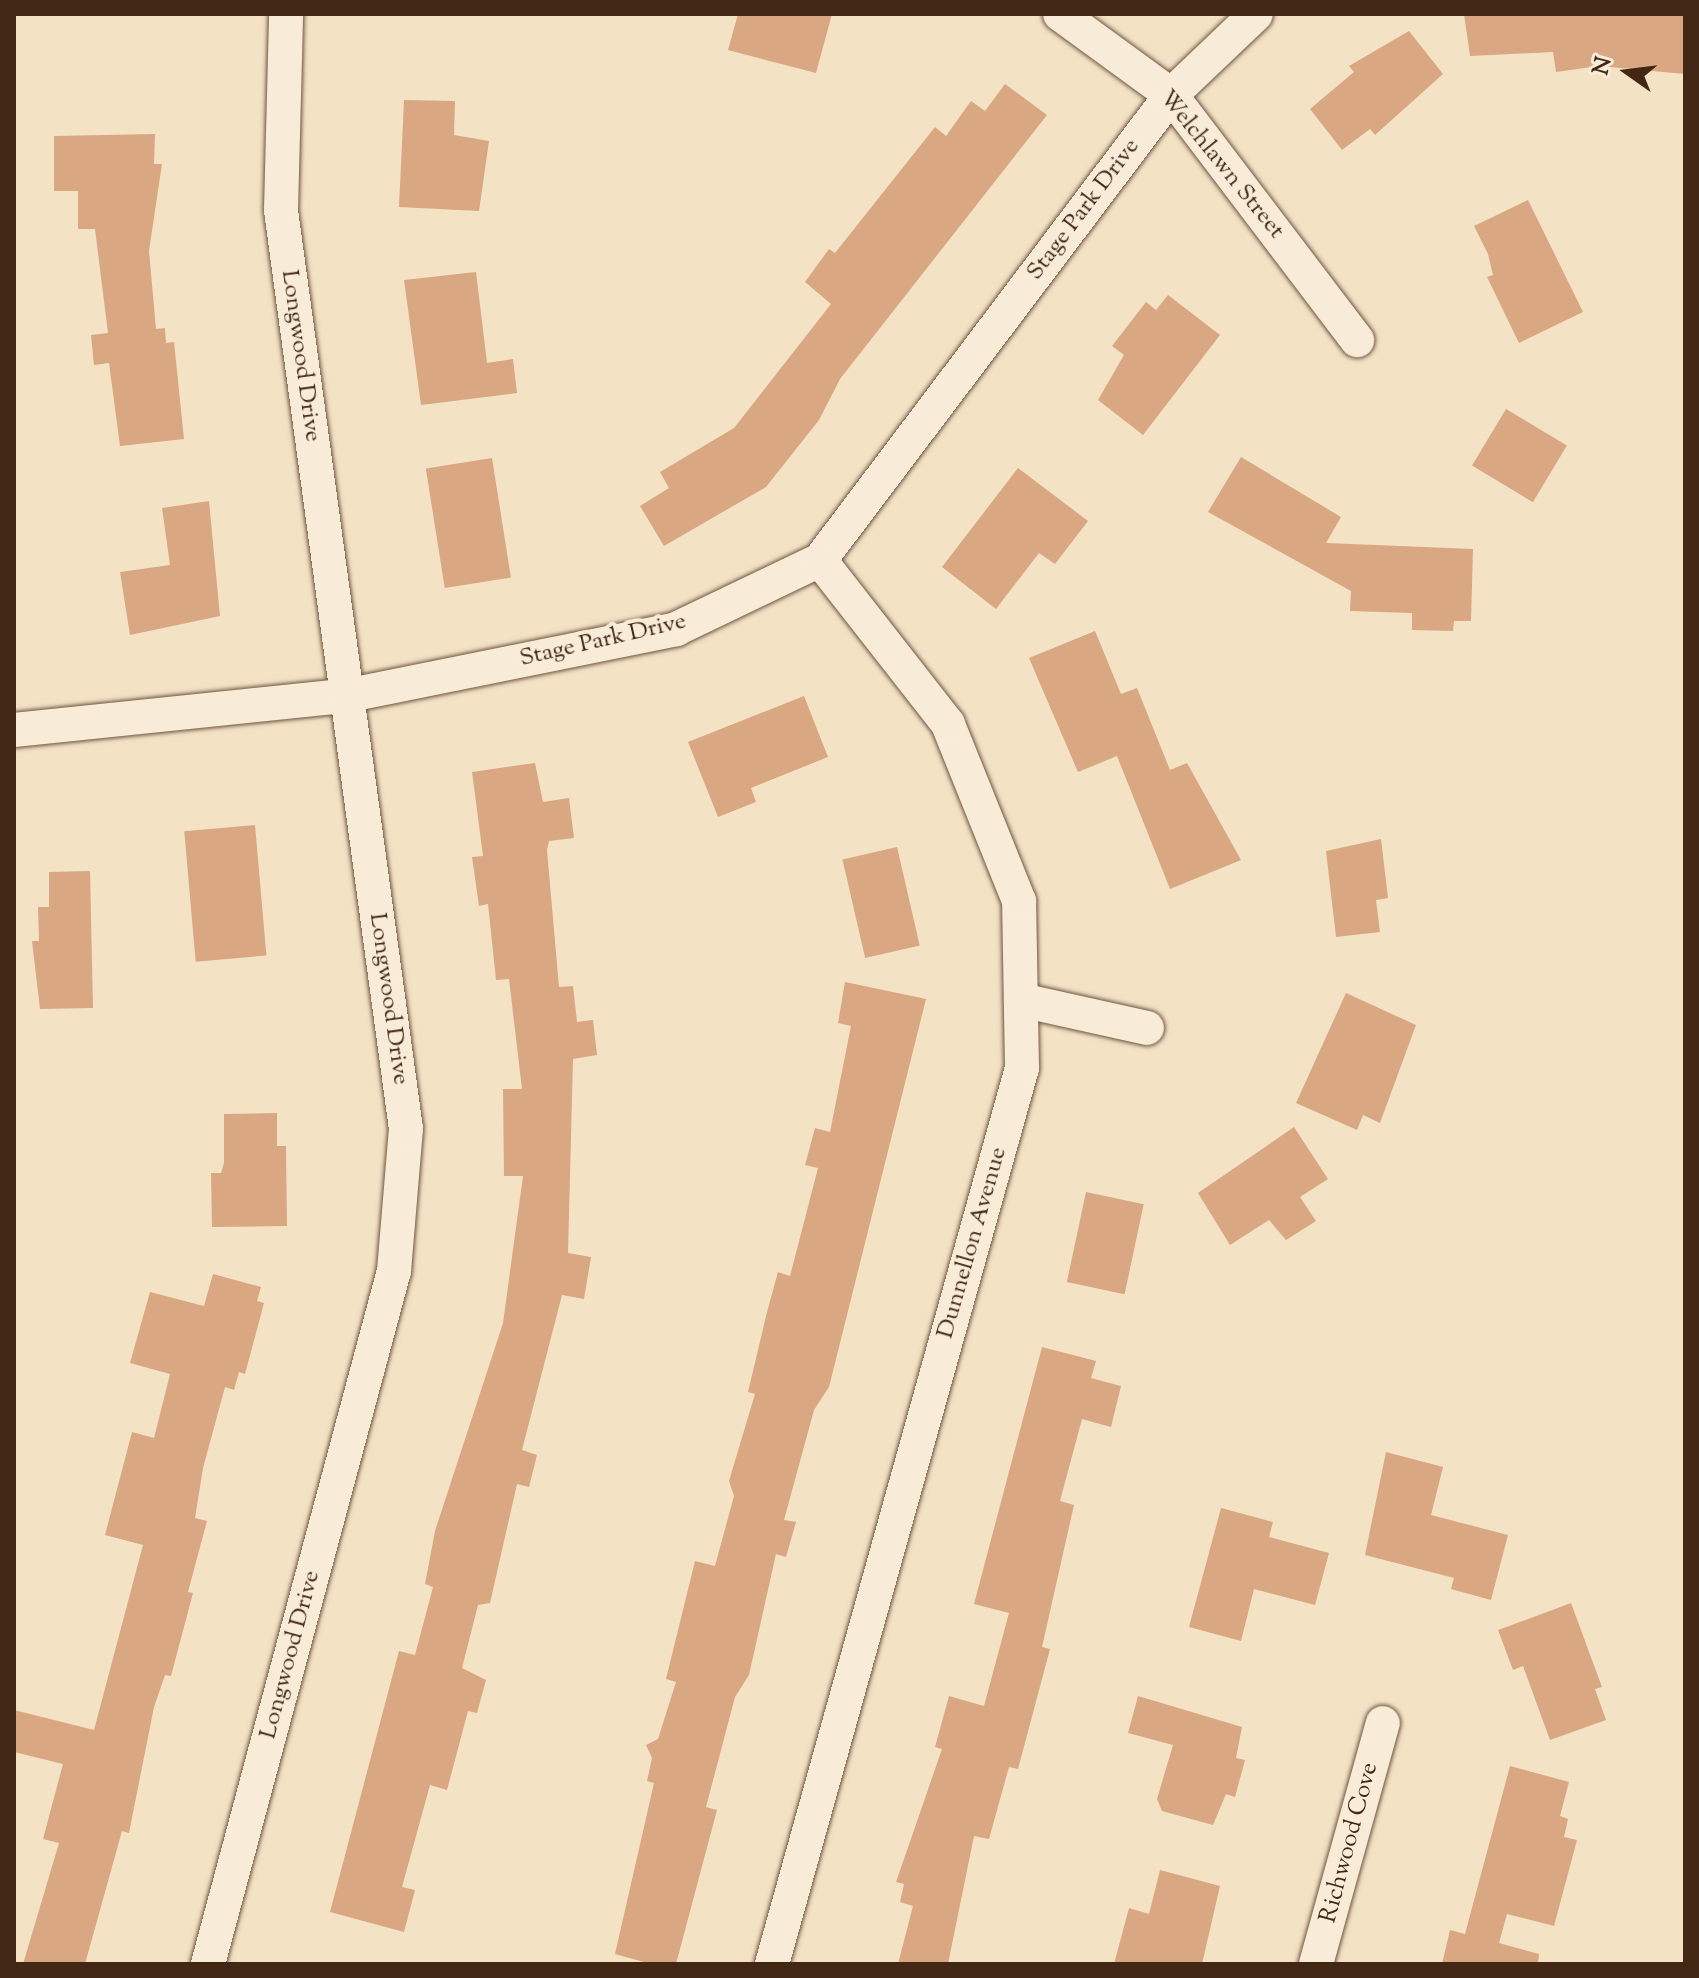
<!DOCTYPE html>
<html>
<head>
<meta charset="utf-8">
<style>
  body { margin:0 }
  #map { position:relative; width:1699px; height:1978px; overflow:hidden; background:#f4e2c5; font-family:"Sorts Mill Goudy",serif }
  div>[style] { position:absolute }
  .building>* { inset:0; background:#d9a782; transform-origin:0 0 }
  .roads { filter:drop-shadow(0 0 2px #6e5640) drop-shadow(0 0 2px #6e5640) }
  .street>* { height:34px; margin:-17px; padding:0 17px; transform-origin:17px; border-radius:17px; background:#f8ecd9 }
  span { translate:-50% -50%; white-space:nowrap; text-align:center; line-height:1.15; -webkit-text-stroke:8px #f8ecd9; paint-order:stroke }
  .street-label { font-size:24px; color:#412714 }
  .frame { position:absolute; inset:0; border:16px solid #412714; pointer-events:none }
  .north { position:absolute; left:1587px; top:32px; width:80px; height:80px; -webkit-text-stroke:6px #f8ecd9; paint-order:stroke; rotate:284deg; font-size:22px; font-weight:700; line-height:32px; text-align:center; color:#412714 }
  .north::after { content:''; display:block; margin:auto; width:28px; height:36px; background:#412714; clip-path:polygon(50% 0,100% 100%,50% 72%,0 100%) }
</style>
</head>
<body>
<div id="map">
  <div class="building">
    <div style="clip-path:polygon(738px 14px,832px 14px,816px 73px,728px 50px)"></div>
    <div style="clip-path:polygon(1464px 14px,1685px 14px,1685px 74px,1599px 66px,1556px 72px,1553px 52px,1470px 56px)"></div>
    <div style="clip-path:polygon(1409px 31px,1443px 74px,1375px 135px,1370px 129px,1342px 150px,1310px 109px,1354px 72px,1349px 66px)"></div>
    <div style="clip-path:polygon(1005px 84px,1047px 115px,840px 379px,819px 420px,766px 487px,664px 546px,640px 506px,669px 488px,660px 472px,734px 428px,831px 304px,805px 282px,829px 249px,835px 253px,935px 127px,946px 136px,971px 101px,985px 111px)"></div>
    <div style="clip-path:polygon(404px 100px,455px 101px,454px 135px,489px 141px,479px 211px,399px 207px)"></div>
    <div style="clip-path:polygon(155px 134px,154px 164px,162px 164px,149px 251px,156px 329px,165px 328px,166px 343px,174px 342px,184px 439px,120px 446px,109px 363px,94px 365px,91px 335px,108px 333px,95px 229px,78px 229px,78px 191px,54px 191px,54px 136px)"></div>
    <div style="clip-path:polygon(1528px 200px,1583px 312px,1519px 343px,1487px 277px,1493px 275px,1488px 254px,1474px 226px)"></div>
    <div style="clip-path:polygon(476px 272px,487px 363px,513px 359px,517px 393px,421px 405px,404px 280px)"></div>
    <div style="clip-path:polygon(1168px 295px,1220px 335px,1143px 435px,1098px 400px,1124px 355px,1112px 346px,1146px 302px,1156px 310px)"></div>
    <div style="left:1506px;top:409px;width:71px;height:66px;rotate:31deg"></div>
    <div style="clip-path:polygon(1241px 457px,1341px 517px,1326px 543px,1473px 549px,1471px 621px,1454px 621px,1453px 631px,1412px 630px,1412px 613px,1350px 611px,1351px 591px,1208px 512px)"></div>
    <div style="left:492px;top:458px;width:121px;height:67px;rotate:81deg"></div>
    <div style="clip-path:polygon(1018px 468px,1088px 521px,1055px 564px,1039px 553px,996px 609px,942px 567px)"></div>
    <div style="clip-path:polygon(209px 501px,220px 616px,130px 635px,120px 572px,170px 565px,162px 508px)"></div>
    <div style="clip-path:polygon(1095px 631px,1121px 694px,1137px 688px,1170px 770px,1187px 763px,1241px 860px,1170px 889px,1117px 756px,1078px 772px,1029px 658px)"></div>
    <div style="clip-path:polygon(804px 696px,828px 757px,751px 788px,756px 802px,718px 817px,688px 742px)"></div>
    <div style="clip-path:polygon(535px 763px,543px 802px,569px 798px,574px 838px,549px 841px,547px 850px,559px 987px,573px 986px,577px 1022px,593px 1020px,597px 1055px,573px 1059px,568px 1253px,591px 1257px,584px 1299px,562px 1295px,522px 1450px,537px 1455px,529px 1487px,517px 1484px,490px 1603px,478px 1605px,462px 1668px,486px 1680px,477px 1713px,468px 1711px,447px 1790px,430px 1785px,402px 1887px,415px 1890px,404px 1932px,330px 1912px,399px 1651px,415px 1655px,433px 1587px,425px 1584px,435px 1531px,503px 1323px,523px 1176px,504px 1176px,503px 1089px,522px 1089px,509px 979px,496px 980px,488px 904px,479px 906px,472px 857px,483px 856px,472px 772px)"></div>
    <div style="left:255px;top:825px;width:131px;height:71px;rotate:85deg"></div>
    <div style="clip-path:polygon(1381px 839px,1388px 898px,1376px 900px,1380px 932px,1336px 937px,1326px 851px)"></div>
    <div style="left:897px;top:847px;width:101px;height:56px;rotate:77deg"></div>
    <div style="clip-path:polygon(90px 871px,93px 1008px,40px 1009px,32px 941px,39px 941px,38px 907px,49px 907px,49px 872px)"></div>
    <div style="clip-path:polygon(845px 982px,926px 999px,829px 1387px,814px 1410px,784px 1520px,796px 1522px,786px 1557px,776px 1554px,749px 1675px,735px 1697px,706px 1807px,717px 1810px,676px 1964px,651px 1964px,615px 1954px,654px 1783px,647px 1781px,652px 1758px,646px 1745px,658px 1739px,676px 1682px,666px 1679px,695px 1561px,715px 1566px,734px 1496px,729px 1481px,755px 1394px,748px 1392px,767px 1312px,778px 1272px,790px 1276px,818px 1168px,805px 1165px,815px 1128px,830px 1132px,851px 1026px,838px 1023px)"></div>
    <div style="clip-path:polygon(1346px 993px,1416px 1025px,1380px 1123px,1363px 1115px,1357px 1130px,1296px 1103px)"></div>
    <div style="clip-path:polygon(277px 1113px,277px 1146px,286px 1146px,287px 1226px,212px 1227px,211px 1173px,221px 1173px,224px 1163px,224px 1114px)"></div>
    <div style="clip-path:polygon(1294px 1127px,1328px 1179px,1300px 1197px,1316px 1221px,1286px 1240px,1269px 1220px,1230px 1245px,1198px 1193px)"></div>
    <div style="left:1086px;top:1192px;width:59px;height:92px;rotate:12deg"></div>
    <div style="clip-path:polygon(213px 1274px,261px 1287px,257px 1301px,264px 1303px,245px 1374px,239px 1372px,234px 1390px,225px 1387px,203px 1468px,195px 1518px,207px 1521px,188px 1592px,193px 1593px,171px 1676px,165px 1675px,154px 1707px,129px 1833px,122px 1831px,85px 1964px,23px 1964px,59px 1843px,43px 1839px,63px 1764px,14px 1752px,14px 1710px,94px 1730px,143px 1545px,105px 1535px,132px 1432px,154px 1438px,170px 1374px,130px 1363px,150px 1292px,204px 1306px)"></div>
    <div style="clip-path:polygon(1042px 1347px,1096px 1361px,1091px 1378px,1121px 1386px,1111px 1427px,1082px 1419px,1060px 1501px,1074px 1505px,1042px 1647px,1050px 1649px,1018px 1769px,1009px 1767px,989px 1839px,974px 1836px,948px 1964px,898px 1964px,913px 1906px,900px 1902px,904px 1884px,896px 1882px,942px 1749px,935px 1747px,949px 1696px,984px 1706px,1009px 1613px,974px 1604px)"></div>
    <div style="clip-path:polygon(1386px 1452px,1443px 1467px,1431px 1515px,1508px 1535px,1491px 1600px,1451px 1589px,1454px 1578px,1365px 1555px)"></div>
    <div style="clip-path:polygon(1221px 1508px,1273px 1522px,1269px 1537px,1329px 1553px,1315px 1605px,1254px 1589px,1241px 1641px,1189px 1627px)"></div>
    <div style="clip-path:polygon(1571px 1603px,1602px 1687px,1595px 1689px,1606px 1720px,1550px 1740px,1523px 1666px,1513px 1670px,1498px 1630px)"></div>
    <div style="clip-path:polygon(1138px 1696px,1242px 1727px,1236px 1758px,1245px 1760px,1235px 1797px,1226px 1794px,1213px 1825px,1162px 1811px,1157px 1799px,1173px 1745px,1128px 1733px)"></div>
    <div style="clip-path:polygon(1510px 1766px,1569px 1782px,1560px 1816px,1568px 1819px,1564px 1837px,1577px 1840px,1554px 1926px,1507px 1914px,1499px 1943px,1539px 1954px,1538px 1964px,1442px 1964px,1450px 1930px,1465px 1934px)"></div>
    <div style="clip-path:polygon(1160px 1870px,1220px 1886px,1202px 1964px,1114px 1964px,1129px 1908px,1149px 1914px)"></div>
  </div>
  <div class="roads">
    <div class="street">
      <div style="left:1060px;top:14px;width:137px;rotate:36.1deg"></div>
      <div style="left:1171px;top:95px;width:308px;rotate:52.8deg"></div>
      <div style="left:14px;top:730px;width:333px;rotate:-5.9deg"></div>
      <div style="left:345px;top:696px;width:338px;rotate:-11.4deg"></div>
      <div style="left:676px;top:629px;width:160px;rotate:-25.6deg"></div>
      <div style="left:820px;top:560px;width:583px;rotate:-52.95deg"></div>
      <div style="left:1171px;top:95px;width:117px;rotate:-43.6deg"></div>
      <div style="left:1021px;top:1000px;width:129px;rotate:12.5deg"></div>
      <div style="left:208px;top:1964px;width:718px;rotate:-74.98deg"></div>
      <div style="left:394px;top:1271px;width:143px;rotate:-85.2deg"></div>
      <div style="left:406px;top:1129px;width:927px;rotate:-97.75deg"></div>
      <div style="left:281px;top:210px;width:196px;rotate:-88.5deg"></div>
      <div style="left:772px;top:1964px;width:930px;rotate:-74.41deg"></div>
      <div style="left:1022px;top:1068px;width:167px;rotate:-91deg"></div>
      <div style="left:1019px;top:901px;width:191px;rotate:-111.9deg"></div>
      <div style="left:948px;top:724px;width:208px;rotate:-128deg"></div>
      <div style="left:1316px;top:1964px;width:250px;rotate:-74.5deg"></div>
    </div>
  </div>
  <div class="street-label">
    <span style="left:1221px;top:165px;rotate:51deg">Welchlawn Street</span>
    <span style="left:1084px;top:210px;rotate:-53deg">Stage Park Drive</span>
    <span style="left:300px;top:356px;rotate:82deg">Longwood Drive</span>
    <span style="left:603px;top:641px;rotate:-13deg">Stage Park Drive</span>
    <span style="left:388px;top:999px;rotate:82deg">Longwood Drive</span>
    <span style="left:973px;top:1243px;rotate:-74deg">Dunnellon Avenue</span>
    <span style="left:291px;top:1655px;rotate:-75deg">Longwood Drive</span>
    <span style="left:1350px;top:1843px;rotate:-75deg">Richwood Cove</span>
  </div>
  <div class="frame"></div>
  <div class="north">N</div>
</div>
</body>
</html>
